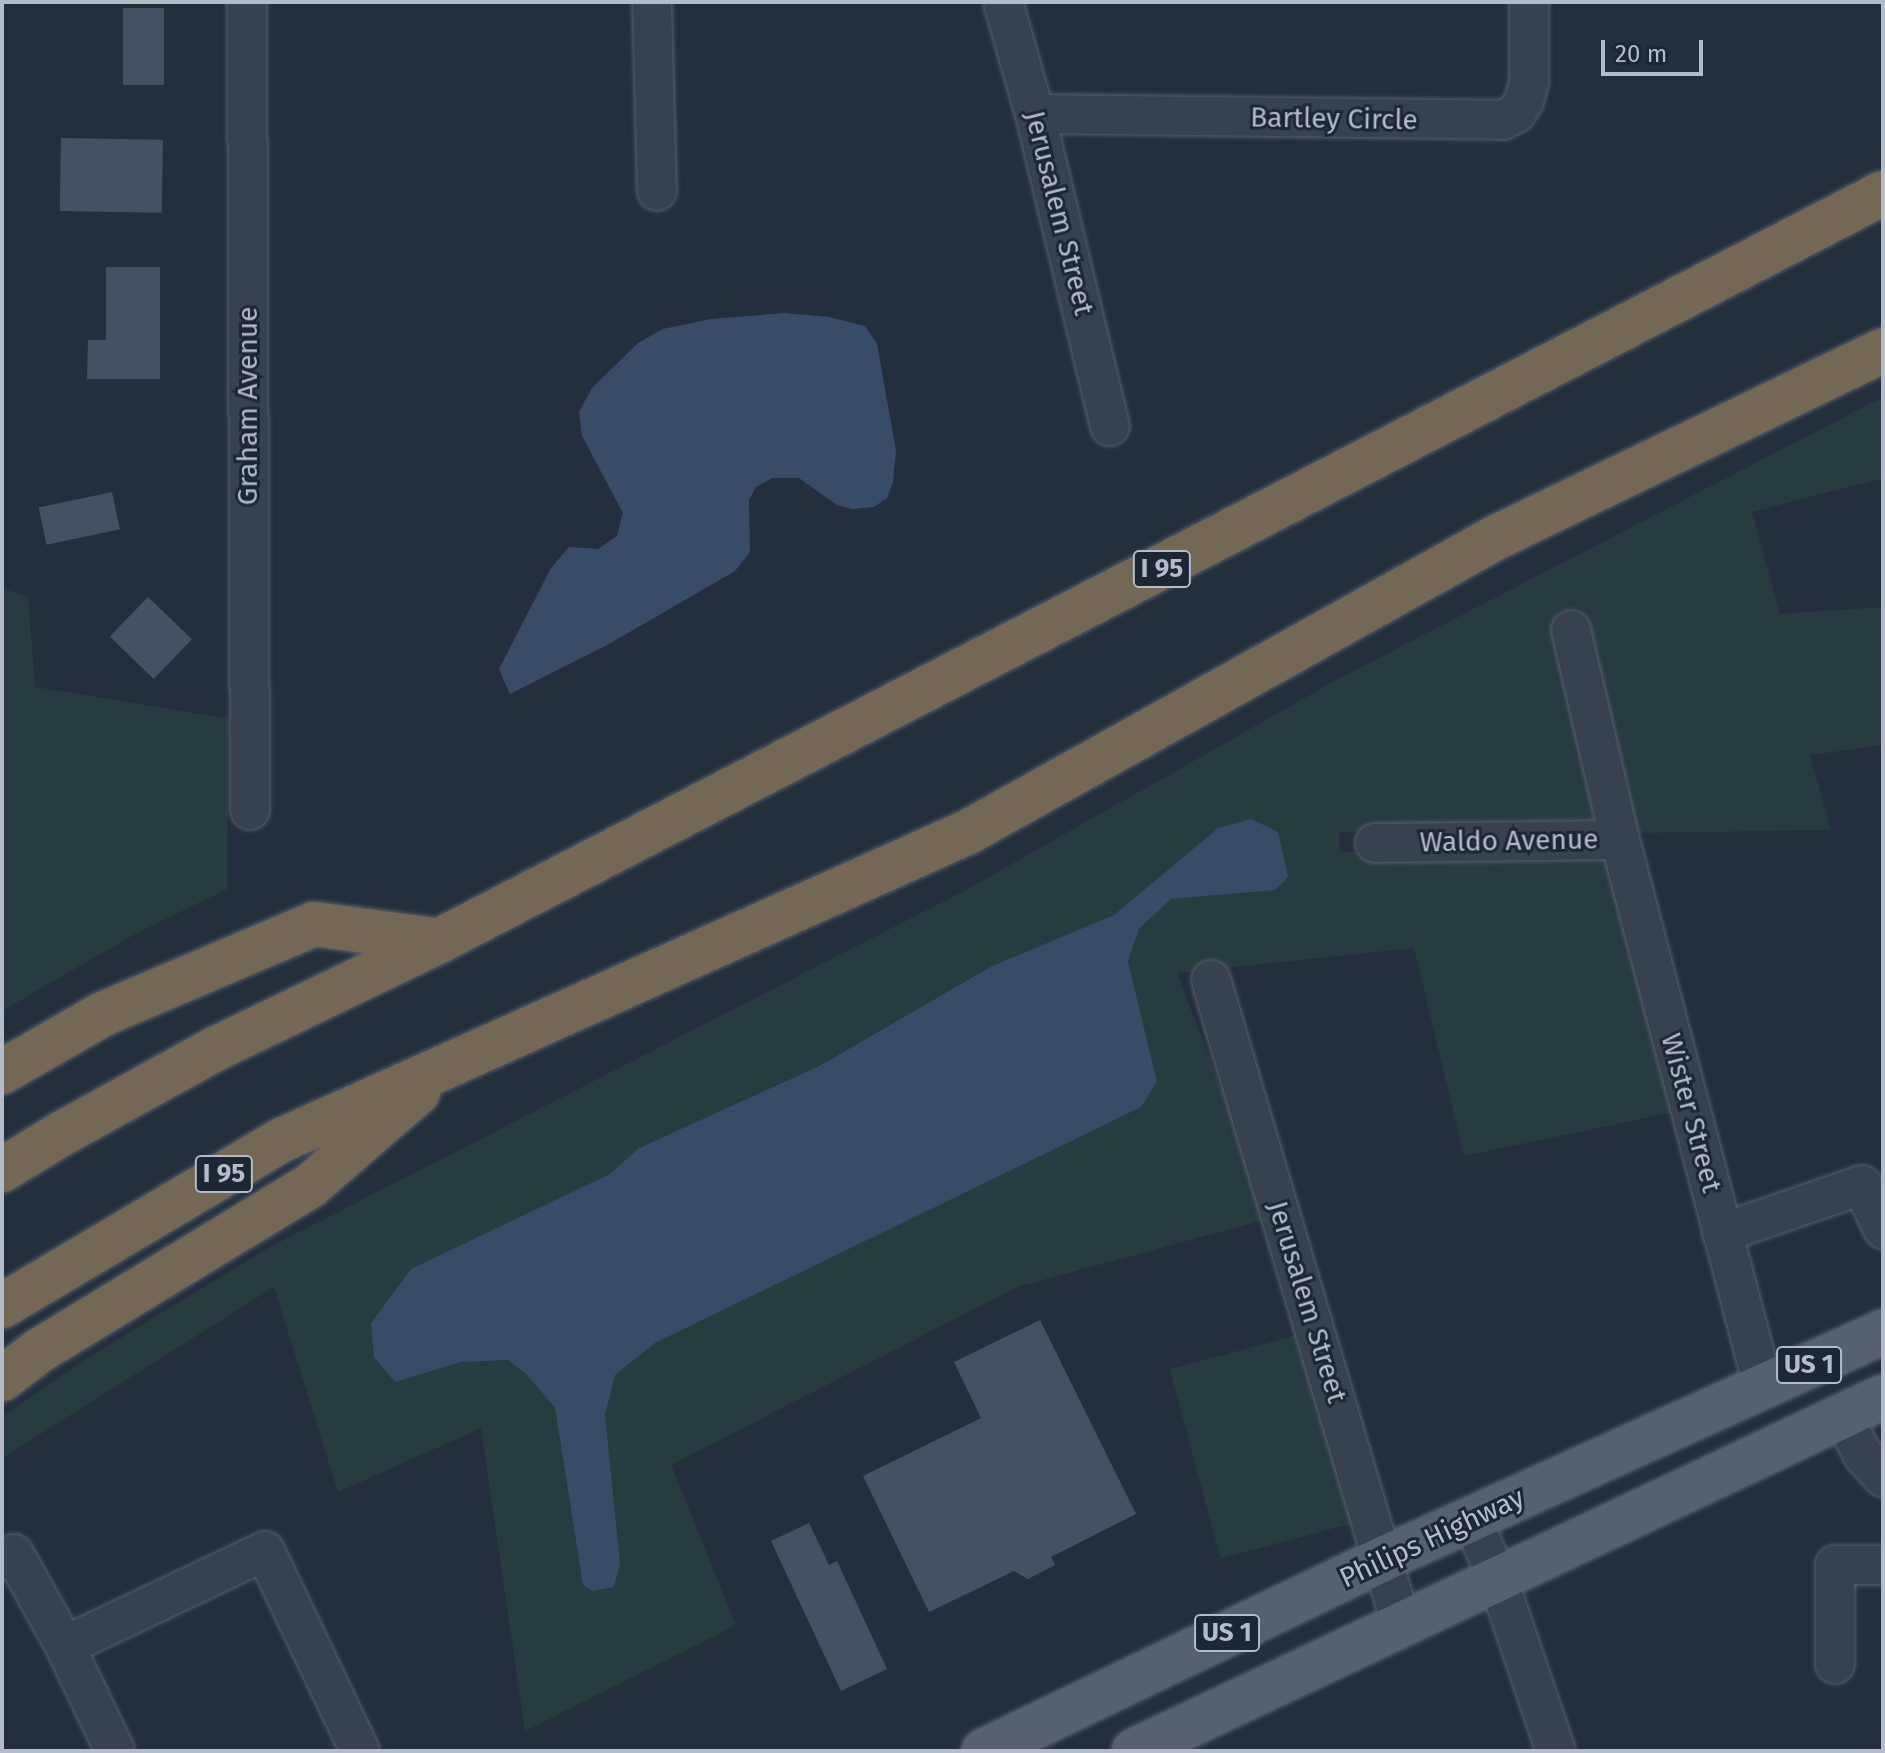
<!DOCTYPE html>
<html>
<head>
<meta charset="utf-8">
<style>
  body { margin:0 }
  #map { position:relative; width:1885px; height:1753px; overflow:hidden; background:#242f3e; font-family:"Fira Sans",sans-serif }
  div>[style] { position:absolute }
  .green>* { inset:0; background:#263c3f; transform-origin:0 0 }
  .water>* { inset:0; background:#394c67 }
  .building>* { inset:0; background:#455162; transform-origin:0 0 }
  .roads { filter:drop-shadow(0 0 2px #565f6c) drop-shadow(0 0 2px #565f6c) }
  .minor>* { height:38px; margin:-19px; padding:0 19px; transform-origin:19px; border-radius:19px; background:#38414e }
  .major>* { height:44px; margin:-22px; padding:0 22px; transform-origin:22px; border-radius:22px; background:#56606e }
  .highway>* { height:44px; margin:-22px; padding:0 22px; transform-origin:22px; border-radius:22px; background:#746855 }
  span { translate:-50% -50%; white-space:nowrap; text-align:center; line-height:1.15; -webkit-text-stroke:6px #1d2633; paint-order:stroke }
  .shield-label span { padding:2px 6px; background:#1d2633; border:2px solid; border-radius:6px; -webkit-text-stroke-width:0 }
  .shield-label { font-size:26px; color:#b4bcc9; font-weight:700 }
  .street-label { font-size:28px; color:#b4bcc9 }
  .frame { position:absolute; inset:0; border:4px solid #b4bcc9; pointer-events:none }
  .scale { position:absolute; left:1601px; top:40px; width:102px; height:36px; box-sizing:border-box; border:4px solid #b4bcc9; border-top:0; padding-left:10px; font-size:24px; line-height:28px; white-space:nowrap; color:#b4bcc9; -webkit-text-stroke:6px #1d2633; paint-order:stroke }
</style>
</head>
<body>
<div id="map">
  <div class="green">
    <div style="clip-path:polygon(evenodd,1883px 397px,1883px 478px,1752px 512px,1780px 614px,1883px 607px,1883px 745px,1810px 755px,1831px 830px,1636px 833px,1579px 607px,1557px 611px,1601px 819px,1558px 829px,1339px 832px,1340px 852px,1613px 854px,1679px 1111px,1464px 1156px,1414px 948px,1177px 973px,1271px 1218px,1017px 1287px,671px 1465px,736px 1625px,525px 1731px,481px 1428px,338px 1492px,274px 1287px,2px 1458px,2px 1417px,84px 1360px,270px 1247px,964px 891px,1340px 678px,1883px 397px,1218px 828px,1275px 890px,1171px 899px,1139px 929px,1128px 961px,1157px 1082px,655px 1343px,614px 1375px,605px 1415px,620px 1563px,583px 1585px,555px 1408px,527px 1375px,508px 1360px,461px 1362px,395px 1382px,639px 1148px,818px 1066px,992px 966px,1114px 915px,1218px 828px)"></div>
    <div style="clip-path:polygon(2px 588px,28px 597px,35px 687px,229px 719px,227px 889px,135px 934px,2px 1011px)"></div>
    <div style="left:1305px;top:1333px;width:196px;height:140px;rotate:75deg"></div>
  </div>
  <div class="water">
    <div style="clip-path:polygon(784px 313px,829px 317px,865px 326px,877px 344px,896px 451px,893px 482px,887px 498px,874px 507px,852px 509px,837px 505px,799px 478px,772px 478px,756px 487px,749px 500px,750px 552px,735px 571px,609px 644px,510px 694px,499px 669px,551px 568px,569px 547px,598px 549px,617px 536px,623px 513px,582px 436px,579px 412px,592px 388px,638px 343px,663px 329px,711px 319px)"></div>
    <div style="clip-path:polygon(1251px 819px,1278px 832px,1288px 877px,1275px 890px,1171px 899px,1139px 929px,1128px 961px,1157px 1082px,1141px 1107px,655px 1343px,615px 1375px,605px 1415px,620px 1563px,614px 1587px,593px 1591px,583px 1585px,555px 1408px,527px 1375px,508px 1360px,461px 1362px,395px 1382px,374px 1357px,371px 1323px,411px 1269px,610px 1174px,639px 1148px,819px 1066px,992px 966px,1114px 915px,1218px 828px)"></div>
  </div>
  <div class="building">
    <div style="left:123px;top:8px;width:41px;height:77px"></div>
    <div style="left:61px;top:138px;width:102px;height:73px;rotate:1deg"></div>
    <div style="clip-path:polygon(106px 267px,160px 267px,160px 379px,87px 379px,88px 340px,106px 340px)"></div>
    <div style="left:112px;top:492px;width:38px;height:75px;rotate:78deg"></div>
    <div style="left:148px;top:597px;width:61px;height:55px;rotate:44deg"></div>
    <div style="clip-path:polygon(1040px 1320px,1136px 1514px,1051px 1557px,1055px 1565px,1028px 1579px,1014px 1571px,929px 1612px,863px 1476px,981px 1418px,954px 1362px)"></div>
    <div style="clip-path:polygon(809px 1523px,829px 1565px,837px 1561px,887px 1669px,841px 1691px,771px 1541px)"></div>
  </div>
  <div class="roads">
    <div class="minor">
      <div style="left:247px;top:2px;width:808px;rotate:89.79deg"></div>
      <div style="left:652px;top:2px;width:189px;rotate:88.5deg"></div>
      <div style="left:1003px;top:2px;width:116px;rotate:74.1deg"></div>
      <div style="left:1035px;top:114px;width:321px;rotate:76.5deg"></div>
      <div style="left:1035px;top:114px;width:468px;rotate:0.7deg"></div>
      <div style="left:1503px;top:120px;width:15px;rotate:-28deg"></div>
      <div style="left:1516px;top:113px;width:14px;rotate:-56deg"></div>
      <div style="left:1524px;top:101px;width:20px;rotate:-75deg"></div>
      <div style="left:1529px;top:82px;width:80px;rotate:-90deg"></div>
      <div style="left:1571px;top:630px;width:216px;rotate:76.9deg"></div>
      <div style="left:1620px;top:840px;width:564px;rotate:75.32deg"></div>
      <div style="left:1375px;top:843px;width:245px;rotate:-0.7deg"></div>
      <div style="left:1211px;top:980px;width:670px;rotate:73.54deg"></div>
      <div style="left:1722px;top:1233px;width:148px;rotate:-18.9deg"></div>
      <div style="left:1862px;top:1185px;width:49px;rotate:64.5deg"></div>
      <div style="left:1842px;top:1415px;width:45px;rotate:62.3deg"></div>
      <div style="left:1863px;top:1455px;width:30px;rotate:48deg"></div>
      <div style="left:1472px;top:1520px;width:62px;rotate:66.3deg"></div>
      <div style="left:1497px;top:1577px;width:184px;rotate:71.3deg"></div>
      <div style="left:2px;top:1560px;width:13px;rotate:-27deg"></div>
      <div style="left:14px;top:1554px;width:105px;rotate:61deg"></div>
      <div style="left:1835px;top:1664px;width:99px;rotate:-90deg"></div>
      <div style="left:1835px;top:1565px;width:48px"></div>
      <div style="left:115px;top:1751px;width:116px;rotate:-115.5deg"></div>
      <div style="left:65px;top:1646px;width:221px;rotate:-25.4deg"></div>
      <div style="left:265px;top:1551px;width:221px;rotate:64.6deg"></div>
    </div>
    <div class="major">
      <div style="left:984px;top:1751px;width:443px;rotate:-25.7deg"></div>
      <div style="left:1383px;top:1559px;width:549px;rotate:-24.42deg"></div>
      <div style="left:1134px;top:1751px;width:828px;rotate:-25.3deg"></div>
    </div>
    <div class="highway">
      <div style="left:2px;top:1072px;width:116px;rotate:-29.9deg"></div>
      <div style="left:103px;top:1014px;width:229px;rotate:-23.1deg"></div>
      <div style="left:314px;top:924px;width:126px;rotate:7.7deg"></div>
      <div style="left:2px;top:1170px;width:69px;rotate:-31.4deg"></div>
      <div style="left:61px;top:1134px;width:178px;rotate:-28.9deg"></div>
      <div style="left:217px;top:1048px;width:246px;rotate:-25.7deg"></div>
      <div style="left:439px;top:941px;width:1626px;rotate:-27.38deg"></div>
      <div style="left:2px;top:1306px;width:326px;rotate:-30.7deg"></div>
      <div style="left:282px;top:1140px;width:752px;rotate:-24.18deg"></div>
      <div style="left:968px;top:832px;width:606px;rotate:-29.15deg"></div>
      <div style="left:1497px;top:537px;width:429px;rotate:-25.8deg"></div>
      <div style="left:2px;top:1379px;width:48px;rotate:-37.3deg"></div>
      <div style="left:40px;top:1350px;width:316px;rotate:-31.3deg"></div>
      <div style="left:310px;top:1186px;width:143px;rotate:-41deg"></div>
    </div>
  </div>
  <div class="shield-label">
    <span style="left:1162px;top:569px">I 95</span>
    <span style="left:224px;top:1174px">I 95</span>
    <span style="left:1809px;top:1365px">US 1</span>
    <span style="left:1227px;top:1633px">US 1</span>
  </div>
  <div class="street-label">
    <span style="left:1334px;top:119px;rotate:1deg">Bartley Circle</span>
    <span style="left:1059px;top:213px;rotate:76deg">Jerusalem Street</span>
    <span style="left:248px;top:406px;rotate:-90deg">Graham Avenue</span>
    <span style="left:1509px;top:841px;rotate:-1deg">Waldo Avenue</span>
    <span style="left:1691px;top:1113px;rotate:75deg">Wister Street</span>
    <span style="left:1307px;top:1302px;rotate:73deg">Jerusalem Street</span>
    <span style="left:1432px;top:1538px;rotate:-25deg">Philips Highway</span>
  </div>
  <div class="frame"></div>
  <div class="scale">20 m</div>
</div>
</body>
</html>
